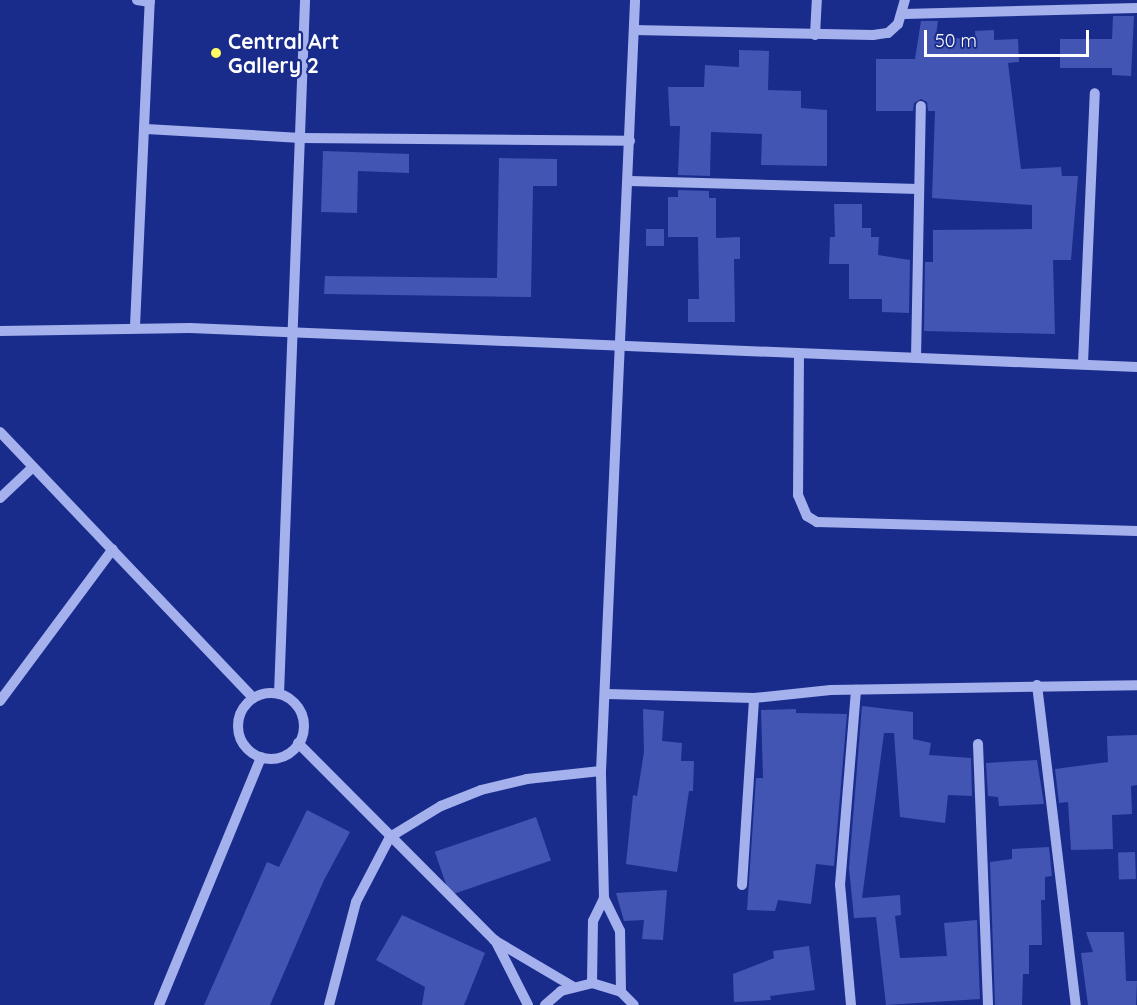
<!DOCTYPE html>
<html>
<head>
<meta charset="utf-8">
<style>
  body { margin:0 }
  #map { position:relative; width:1137px; height:1005px; overflow:hidden; background:#1a2c8b; font-family:Quicksand,sans-serif }
  div>[style] { position:absolute }
  .building>* { inset:0; background:#4255b3; transform-origin:0 0 }
  .minor>* { height:10px; margin:-5px; padding:0 5px; transform-origin:5px; border-radius:5px; background:#a4b1ed }
  .minor>.ring { margin:-5px; padding:0; box-sizing:content-box; background:none; border:10px solid #a4b1ed; border-radius:50% }
  .dots>* { width:16px; height:16px; translate:-50% -50%; box-sizing:border-box; border:3px solid #1a2c8b; border-radius:50% }
  span { translate:-50% -50%; white-space:nowrap; text-align:center; line-height:1.15; -webkit-text-stroke:4.5px #1a2c8b; paint-order:stroke }
  .poi-label { font-size:21px; color:#fff; font-weight:700 }
  .left { translate:0 -50%; text-align:left }
  .scale { position:absolute; left:924px; top:30px; width:165px; height:27px; box-sizing:border-box; border:3px solid #fff; border-top:0; padding-left:8px; font-size:18px; line-height:21px; white-space:nowrap; color:#fff; -webkit-text-stroke:4px #1a2c8b; paint-order:stroke }
</style>
</head>
<body>
<div id="map">
  <div class="building">
    <div style="clip-path:polygon(1113px 16px,1134px 16px,1131px 76px,1112px 75px,1112px 68px,1060px 68px,1060px 39px,1112px 39px)"></div>
    <div style="clip-path:polygon(921px 21px,938px 21px,936px 35px,976px 41px,975px 31px,994px 30px,994px 40px,1018px 39px,1019px 62px,1008px 63px,1021px 169px,1061px 167px,1062px 176px,1078px 176px,1071px 260px,1053px 260px,1055px 334px,924px 331px,925px 262px,933px 262px,933px 230px,1032px 229px,1032px 205px,932px 198px,935px 111px,928px 111px,927px 102px,921px 99px,914px 103px,913px 111px,876px 111px,876px 59px,915px 59px)"></div>
    <div style="clip-path:polygon(739px 50px,769px 51px,768px 90px,801px 91px,801px 108px,827px 110px,827px 166px,761px 165px,762px 134px,711px 132px,710px 176px,678px 175px,680px 126px,670px 126px,668px 87px,704px 87px,705px 65px,739px 67px)"></div>
    <div style="clip-path:polygon(323px 151px,409px 154px,409px 173px,358px 171px,357px 213px,321px 212px)"></div>
    <div style="clip-path:polygon(499px 158px,557px 159px,557px 186px,533px 186px,531px 297px,324px 294px,325px 276px,497px 278px)"></div>
    <div style="clip-path:polygon(678px 190px,709px 191px,709px 198px,716px 198px,716px 238px,740px 237px,740px 259px,734px 259px,735px 322px,688px 322px,688px 299px,699px 299px,698px 237px,668px 237px,668px 197px,678px 197px)"></div>
    <div style="clip-path:polygon(834px 204px,862px 204px,862px 228px,871px 228px,871px 237px,879px 237px,878px 255px,910px 260px,909px 313px,882px 312px,882px 299px,849px 299px,849px 264px,829px 264px,830px 237px,835px 237px)"></div>
    <div style="left:646px;top:229px;width:18px;height:17px"></div>
    <div style="clip-path:polygon(862px 706px,913px 712px,913px 739px,931px 743px,929px 755px,971px 758px,972px 796px,948px 795px,945px 823px,900px 817px,894px 733px,884px 733px,862px 898px,900px 895px,901px 915px,895px 916px,900px 958px,947px 956px,944px 923px,977px 920px,980px 999px,886px 1005px,876px 917px,854px 918px,849px 868px)"></div>
    <div style="clip-path:polygon(643px 709px,664px 711px,662px 741px,682px 743px,681px 761px,694px 761px,693px 791px,689px 791px,677px 872px,626px 864px,633px 795px,637px 796px,644px 752px)"></div>
    <div style="clip-path:polygon(796px 709px,796px 713px,847px 714px,834px 866px,816px 864px,811px 904px,778px 900px,775px 911px,747px 910px,756px 778px,763px 778px,761px 710px)"></div>
    <div style="clip-path:polygon(1137px 735px,1137px 785px,1131px 786px,1132px 814px,1112px 815px,1113px 849px,1071px 850px,1068px 802px,1059px 803px,1055px 769px,1108px 762px,1107px 736px)"></div>
    <div style="clip-path:polygon(1037px 760px,1044px 804px,999px 806px,998px 797px,988px 796px,986px 763px)"></div>
    <div style="clip-path:polygon(307px 810px,350px 832px,324px 880px,270px 1005px,204px 1005px,267px 862px,279px 867px)"></div>
    <div style="left:536px;top:817px;width:46px;height:107px;rotate:71deg"></div>
    <div style="clip-path:polygon(1049px 847px,1052px 876px,1045px 877px,1045px 900px,1041px 900px,1042px 945px,1029px 945px,1029px 974px,1023px 974px,1022px 1005px,995px 1005px,990px 862px,1012px 859px,1012px 849px)"></div>
    <div style="left:1135px;top:852px;width:27px;height:17px;rotate:88deg"></div>
    <div style="clip-path:polygon(667px 890px,663px 940px,642px 939px,644px 920px,624px 921px,616px 893px)"></div>
    <div style="clip-path:polygon(402px 915px,485px 953px,464px 1005px,422px 1005px,425px 987px,376px 960px)"></div>
    <div style="clip-path:polygon(1086px 932px,1124px 932px,1126px 981px,1137px 981px,1136px 1005px,1088px 1005px,1081px 953px,1093px 952px)"></div>
    <div style="clip-path:polygon(809px 946px,815px 990px,770px 996px,771px 1000px,734px 1002px,733px 974px,774px 958px,773px 951px)"></div>
  </div>
  <div class="minor">
    <div style="left:137px;top:0;width:13px;rotate:9deg"></div>
    <div style="left:904px;top:14px;width:233px;rotate:-1.5deg"></div>
    <div style="left:634px;top:30px;width:239px;rotate:1.2deg"></div>
    <div style="left:873px;top:35px;width:15px;rotate:-8deg"></div>
    <div style="left:888px;top:33px;width:13px;rotate:-42deg"></div>
    <div style="left:898px;top:24px;width:25px;rotate:-74deg"></div>
    <div style="left:815px;top:35px;width:35px;rotate:-87deg"></div>
    <div style="left:146px;top:129px;width:155px;rotate:3.3deg"></div>
    <div style="left:301px;top:138px;width:329px;rotate:0.5deg"></div>
    <div style="left:630px;top:181px;width:289px;rotate:1.6deg"></div>
    <div style="left:135px;top:326px;width:326px;rotate:-87.4deg"></div>
    <div style="left:0;top:331px;width:190px;rotate:-0.9deg"></div>
    <div style="left:190px;top:328px;width:948px;rotate:2.36deg"></div>
    <div style="left:799px;top:354px;width:141px;rotate:90.4deg"></div>
    <div style="left:798px;top:495px;width:23px;rotate:67deg"></div>
    <div style="left:807px;top:516px;width:12px;rotate:31deg"></div>
    <div style="left:817px;top:522px;width:320px;rotate:1.6deg"></div>
    <div style="left:916px;top:358px;width:252px;rotate:-88.9deg"></div>
    <div style="left:1083px;top:363px;width:270px;rotate:-87.5deg"></div>
    <div style="left:0;top:432px;width:367px;rotate:46.4deg"></div>
    <div style="left:0;top:498px;width:45px;rotate:-43.2deg"></div>
    <div style="left:1037px;top:685px;width:322px;rotate:83.1deg"></div>
    <div class="ring" style="left:238px;top:693px;width:56px;height:56px"></div>
    <div style="left:279px;top:694px;width:694px;rotate:-87.85deg"></div>
    <div style="left:607px;top:694px;width:147px;rotate:1.6deg"></div>
    <div style="left:754px;top:698px;width:77px;rotate:-5.9deg"></div>
    <div style="left:831px;top:690px;width:306px;rotate:-0.9deg"></div>
    <div style="left:0;top:701px;width:189px;rotate:-53.4deg"></div>
    <div style="left:298px;top:743px;width:278px;rotate:45.1deg"></div>
    <div style="left:494px;top:940px;width:91px;rotate:30.5deg"></div>
    <div style="left:978px;top:744px;width:261px;rotate:87.8deg"></div>
    <div style="left:742px;top:885px;width:187px;rotate:-86.3deg"></div>
    <div style="left:495px;top:940px;width:73px;rotate:63.1deg"></div>
    <div style="left:592px;top:983px;width:62px;rotate:-89.1deg"></div>
    <div style="left:593px;top:921px;width:25px;rotate:-64deg"></div>
    <div style="left:621px;top:992px;width:61px;rotate:-90.9deg"></div>
    <div style="left:620px;top:931px;width:37px;rotate:-116deg"></div>
    <div style="left:604px;top:898px;width:127px;rotate:-91.4deg"></div>
    <div style="left:601px;top:771px;width:772px;rotate:-87.47deg"></div>
    <div style="left:159px;top:1005px;width:268px;rotate:-67.6deg"></div>
    <div style="left:329px;top:1005px;width:106px;rotate:-75.3deg"></div>
    <div style="left:356px;top:902px;width:73px;rotate:-62.4deg"></div>
    <div style="left:390px;top:837px;width:60px;rotate:-31.3deg"></div>
    <div style="left:441px;top:806px;width:43px;rotate:-21.8deg"></div>
    <div style="left:481px;top:790px;width:47px;rotate:-13.4deg"></div>
    <div style="left:527px;top:779px;width:74px;rotate:-6.2deg"></div>
    <div style="left:545px;top:1005px;width:21px;rotate:-41deg"></div>
    <div style="left:561px;top:991px;width:32px;rotate:-14deg"></div>
    <div style="left:592px;top:983px;width:30px;rotate:17deg"></div>
    <div style="left:621px;top:992px;width:18px;rotate:45deg"></div>
    <div style="left:851px;top:1005px;width:121px;rotate:-95.2deg"></div>
    <div style="left:840px;top:885px;width:196px;rotate:-85.3deg"></div>
  </div>
  <div class="dots">
    <div style="left:216px;top:53px;background:#fffd61"></div>
  </div>
  <div class="poi-label">
    <span class="left" style="left:228px;top:53px">Central Art<br>Gallery 2</span>
  </div>
  <div class="scale">50 m</div>
</div>
</body>
</html>
